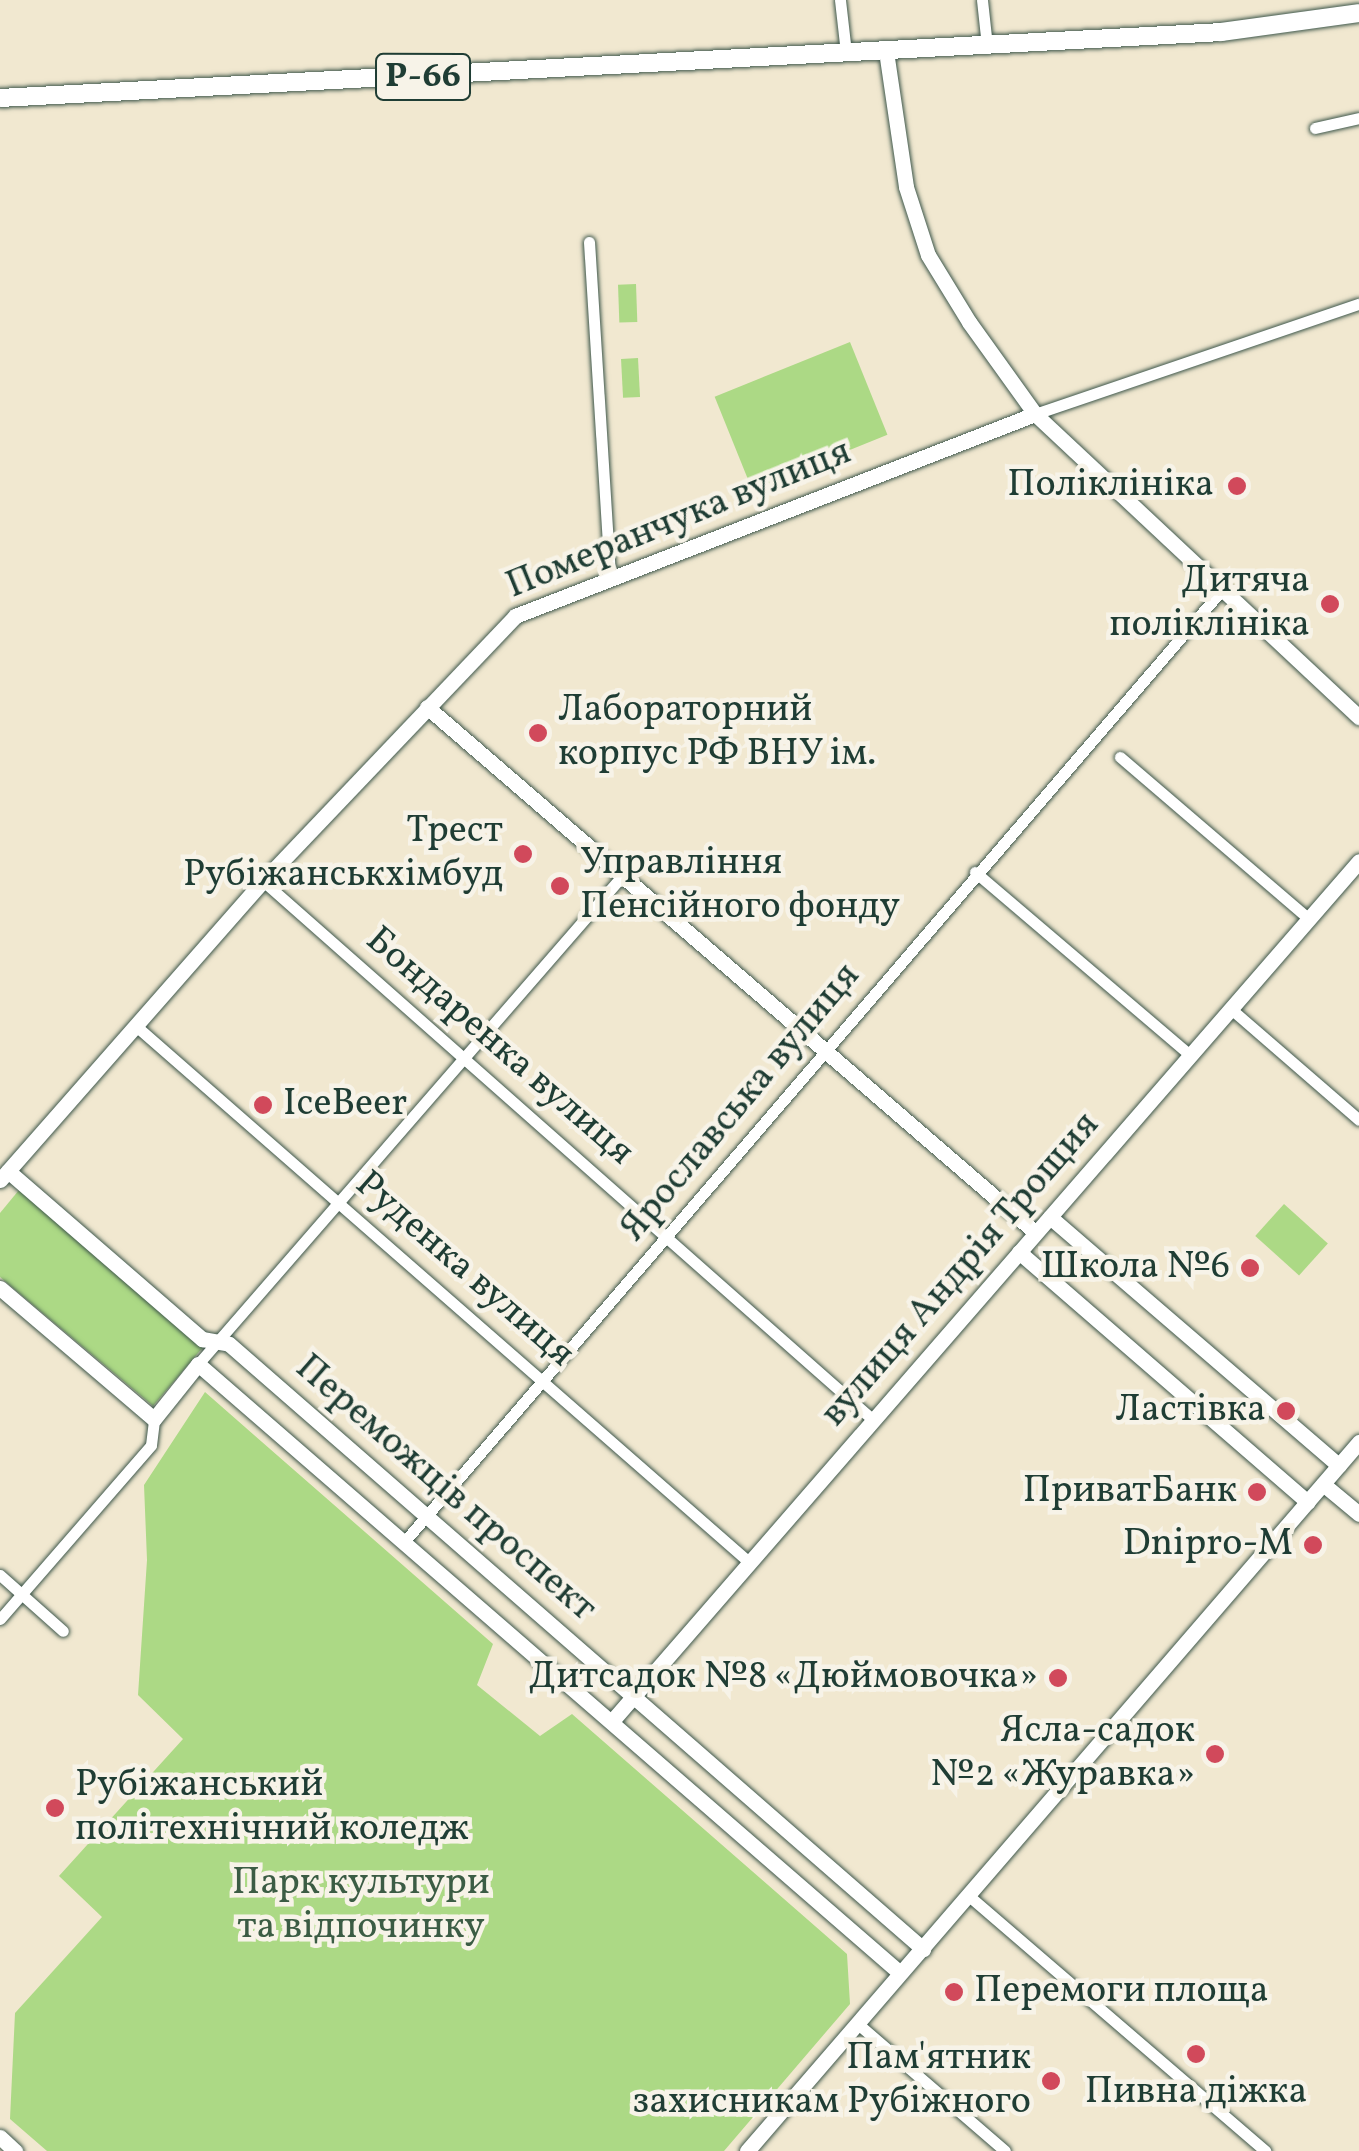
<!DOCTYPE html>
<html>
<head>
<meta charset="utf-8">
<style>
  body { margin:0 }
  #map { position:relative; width:1359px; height:2151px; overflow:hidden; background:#f1e8d0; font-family:Vollkorn,serif }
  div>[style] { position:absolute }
  .green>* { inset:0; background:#acd985; transform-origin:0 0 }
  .roads { filter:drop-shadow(0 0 2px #3e574b) drop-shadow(0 0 2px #3e574b) }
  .street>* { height:11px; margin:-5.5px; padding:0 5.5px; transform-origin:5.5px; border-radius:5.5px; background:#fff }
  .secondary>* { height:15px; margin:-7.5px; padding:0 7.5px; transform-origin:7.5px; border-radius:7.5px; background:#fff }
  .primary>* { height:18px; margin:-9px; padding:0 9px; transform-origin:9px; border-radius:9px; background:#fff }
  .dots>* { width:28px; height:28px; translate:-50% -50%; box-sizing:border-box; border:5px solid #f7f3e8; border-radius:50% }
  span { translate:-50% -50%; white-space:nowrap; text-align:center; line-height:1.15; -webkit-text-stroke:9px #f7f3e8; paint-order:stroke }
  .shield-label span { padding:2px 8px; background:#f7f3e8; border:2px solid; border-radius:8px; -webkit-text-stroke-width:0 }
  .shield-label { font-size:35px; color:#1f3d34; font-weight:700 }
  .poi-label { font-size:38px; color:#1f3d34 }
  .right { translate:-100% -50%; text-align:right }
  .left { translate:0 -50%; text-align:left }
  .street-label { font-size:38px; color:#1f3d34 }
  .park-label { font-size:38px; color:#3b5c44 }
</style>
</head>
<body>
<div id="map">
  <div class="green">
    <div style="left:636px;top:284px;width:38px;height:18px;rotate:88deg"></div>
    <div style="left:850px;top:342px;width:100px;height:146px;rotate:68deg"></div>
    <div style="left:638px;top:358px;width:39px;height:17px;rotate:87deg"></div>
    <div style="clip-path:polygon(19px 1190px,204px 1346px,153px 1406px,0 1277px,0 1213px)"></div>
    <div style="left:1284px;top:1204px;width:59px;height:43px;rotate:42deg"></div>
    <div style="clip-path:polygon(205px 1392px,493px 1644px,477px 1685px,540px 1736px,572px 1714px,847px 1954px,850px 2004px,724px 2151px,47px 2151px,10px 2119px,15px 2013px,102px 1917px,59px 1876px,183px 1739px,138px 1695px,147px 1560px,144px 1485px)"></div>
  </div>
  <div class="roads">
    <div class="street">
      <div style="left:840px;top:0;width:53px;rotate:83.5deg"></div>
      <div style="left:982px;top:0;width:46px;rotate:83.8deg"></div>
      <div style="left:1315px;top:128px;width:45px;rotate:-12.8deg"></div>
      <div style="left:589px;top:242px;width:334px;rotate:86.4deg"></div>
      <div style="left:1035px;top:414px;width:342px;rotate:-18.8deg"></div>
      <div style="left:1120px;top:757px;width:249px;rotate:40.6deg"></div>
      <div style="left:975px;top:872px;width:282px;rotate:40.4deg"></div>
      <div style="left:263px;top:881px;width:814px;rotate:41.46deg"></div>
      <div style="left:1231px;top:1009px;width:169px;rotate:40.9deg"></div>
      <div style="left:136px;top:1026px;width:814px;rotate:41.17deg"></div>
      <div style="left:198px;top:1364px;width:646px;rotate:-49.01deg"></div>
      <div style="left:404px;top:1542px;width:1252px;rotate:-49.34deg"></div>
      <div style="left:0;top:1575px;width:84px;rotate:41.6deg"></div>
      <div style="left:0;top:1619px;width:230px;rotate:-49deg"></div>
      <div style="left:151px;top:1445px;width:26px;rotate:-83deg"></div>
      <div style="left:969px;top:1896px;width:391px;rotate:40.7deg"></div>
      <div style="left:858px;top:2024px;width:194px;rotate:40.8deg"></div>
    </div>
    <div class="secondary">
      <div style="left:886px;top:51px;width:137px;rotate:81.6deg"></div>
      <div style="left:906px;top:187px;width:71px;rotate:72.1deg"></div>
      <div style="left:928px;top:255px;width:79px;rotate:58.5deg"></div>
      <div style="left:969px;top:322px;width:113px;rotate:54.3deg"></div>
      <div style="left:1035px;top:414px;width:444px;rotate:43.1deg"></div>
      <div style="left:427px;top:707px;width:803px;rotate:40.81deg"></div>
      <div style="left:8px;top:1171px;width:257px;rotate:40.9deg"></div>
      <div style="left:202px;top:1339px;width:27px;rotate:10deg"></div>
      <div style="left:229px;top:1344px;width:921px;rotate:41.08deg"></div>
      <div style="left:0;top:1180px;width:398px;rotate:-48.7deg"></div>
      <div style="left:263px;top:881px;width:366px;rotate:-46.4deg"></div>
      <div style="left:515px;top:616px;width:558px;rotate:-21.23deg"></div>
      <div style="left:1050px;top:1217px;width:381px;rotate:40.7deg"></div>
      <div style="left:1019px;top:1252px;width:382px;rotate:40.9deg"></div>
      <div style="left:0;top:1288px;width:202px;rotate:40.4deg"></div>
      <div style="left:154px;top:1419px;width:70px;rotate:-51.3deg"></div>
      <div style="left:198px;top:1364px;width:929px;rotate:40.94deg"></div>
      <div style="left:1323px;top:1484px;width:47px;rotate:39.8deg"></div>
      <div style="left:612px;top:1721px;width:1139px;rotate:-49.02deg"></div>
      <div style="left:0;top:2137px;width:21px;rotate:43deg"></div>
      <div style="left:747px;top:2151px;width:937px;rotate:-49.2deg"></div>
    </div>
    <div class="primary">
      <div style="left:0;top:98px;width:1223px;rotate:-3.09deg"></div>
      <div style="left:1221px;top:32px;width:139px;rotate:-7.8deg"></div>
    </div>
  </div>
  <div class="dots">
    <div style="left:1237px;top:486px;background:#d1495b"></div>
    <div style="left:1330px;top:604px;background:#d1495b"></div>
    <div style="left:538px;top:733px;background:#d1495b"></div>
    <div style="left:523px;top:854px;background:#d1495b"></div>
    <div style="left:560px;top:886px;background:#d1495b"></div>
    <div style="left:263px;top:1105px;background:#d1495b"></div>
    <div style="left:1250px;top:1268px;background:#d1495b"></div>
    <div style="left:1286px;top:1411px;background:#d1495b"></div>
    <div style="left:1257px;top:1492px;background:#d1495b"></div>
    <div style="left:1313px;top:1545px;background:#d1495b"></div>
    <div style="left:1058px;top:1678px;background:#d1495b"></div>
    <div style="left:1215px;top:1754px;background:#d1495b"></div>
    <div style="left:55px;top:1808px;background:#d1495b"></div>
    <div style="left:954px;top:1992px;background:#d1495b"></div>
    <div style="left:1196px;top:2054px;background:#d1495b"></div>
    <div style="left:1051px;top:2081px;background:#d1495b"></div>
  </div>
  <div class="shield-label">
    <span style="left:423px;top:77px">Р-66</span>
  </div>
  <div class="poi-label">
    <span class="right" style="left:1214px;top:486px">Поліклініка</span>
    <span class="right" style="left:1310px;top:604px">Дитяча<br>поліклініка</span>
    <span class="left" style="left:558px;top:733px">Лабораторний<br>корпус РФ ВНУ ім.</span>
    <span class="right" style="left:503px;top:854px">Трест<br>Рубіжанськхімбуд</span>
    <span class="left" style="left:580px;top:886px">Управління<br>Пенсійного фонду</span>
    <span class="left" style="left:283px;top:1105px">IceBeer</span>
    <span class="right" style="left:1230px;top:1268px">Школа №6</span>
    <span class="right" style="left:1266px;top:1411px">Ластівка</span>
    <span class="right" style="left:1237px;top:1492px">ПриватБанк</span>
    <span class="right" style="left:1293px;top:1545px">Dnipro-M</span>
    <span class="right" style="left:1038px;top:1678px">Дитсадок №8 «Дюймовочка»</span>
    <span class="right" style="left:1195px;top:1754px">Ясла-садок<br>№2 «Журавка»</span>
    <span class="left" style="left:75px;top:1808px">Рубіжанський<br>політехнічний коледж</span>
    <span class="left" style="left:974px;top:1992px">Перемоги площа</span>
    <span class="right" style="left:1031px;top:2081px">Пам'ятник<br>захисникам Рубіжного</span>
    <span style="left:1196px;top:2093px">Пивна діжка</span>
  </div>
  <div class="street-label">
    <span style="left:679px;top:520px;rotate:-22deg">Померанчука вулиця</span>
    <span style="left:499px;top:1047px;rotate:41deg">Бондаренка вулиця</span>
    <span style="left:741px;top:1103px;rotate:-50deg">Ярославська вулиця</span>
    <span style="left:464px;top:1270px;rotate:41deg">Руденка вулиця</span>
    <span style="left:961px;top:1270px;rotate:-49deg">вулиця Андрія Трощия</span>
    <span style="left:445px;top:1489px;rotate:41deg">Переможців проспект</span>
  </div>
  <div class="park-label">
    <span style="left:361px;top:1906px">Парк культури<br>та відпочинку</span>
  </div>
</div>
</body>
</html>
